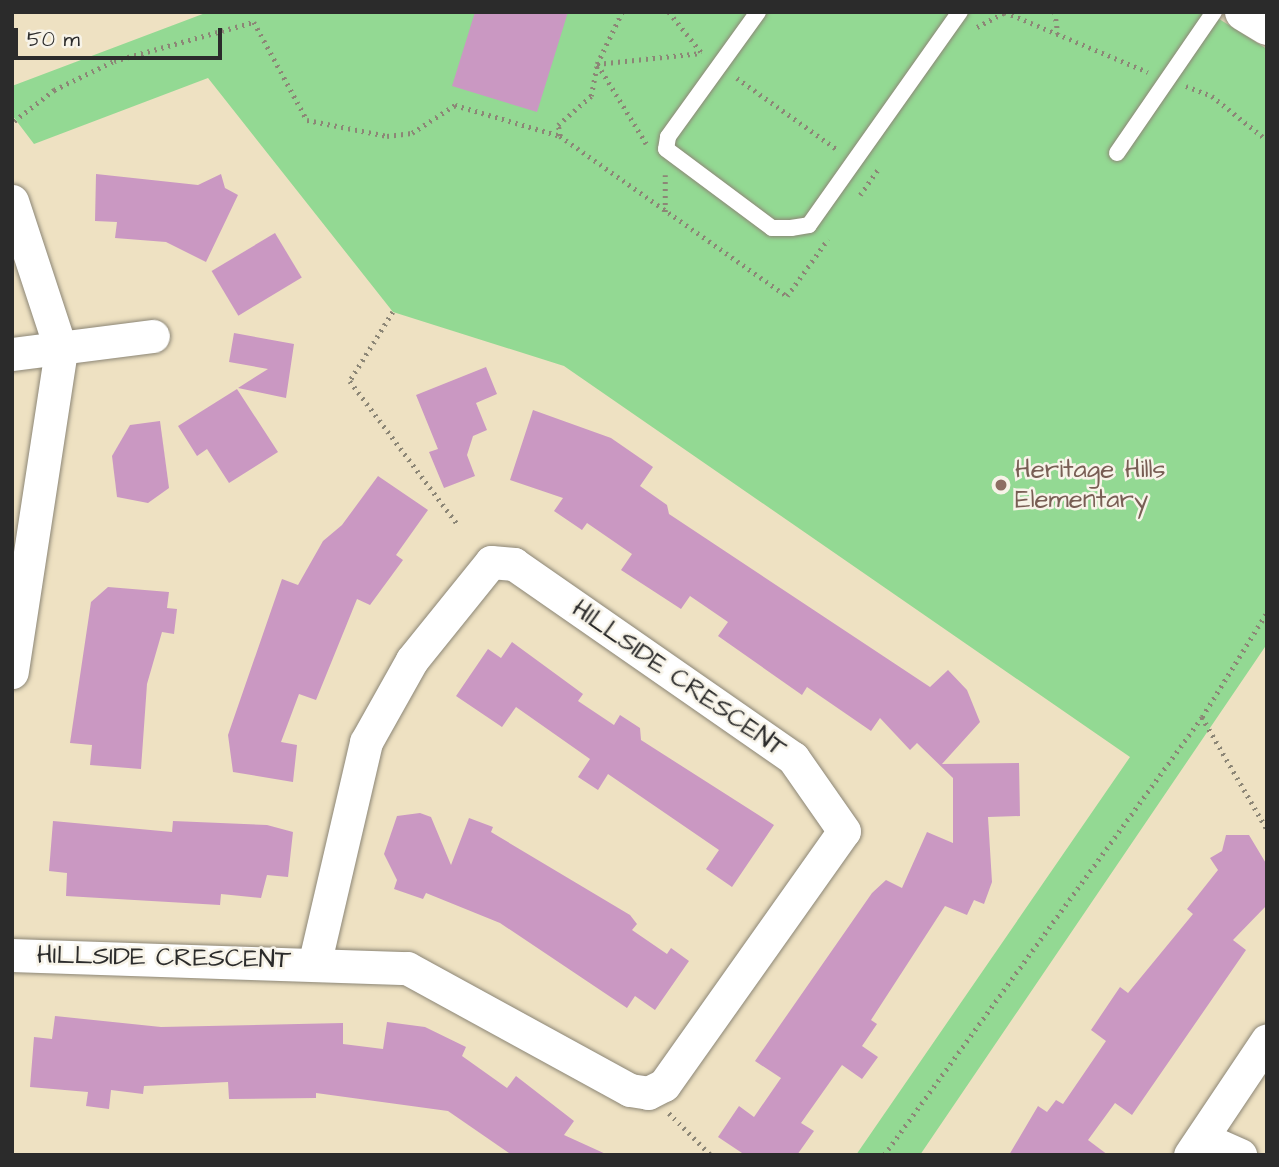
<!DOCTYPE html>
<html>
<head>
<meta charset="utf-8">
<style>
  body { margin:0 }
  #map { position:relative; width:1279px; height:1167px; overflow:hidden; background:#eee1c2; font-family:"Architects Daughter",sans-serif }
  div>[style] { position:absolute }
  .green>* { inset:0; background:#93d993 }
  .building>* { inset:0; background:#ca98c2; transform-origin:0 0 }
  .path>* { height:4.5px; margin-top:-2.25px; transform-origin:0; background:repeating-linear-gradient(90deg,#8c8676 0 2px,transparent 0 7px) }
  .roads { filter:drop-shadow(0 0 2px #8c8676) drop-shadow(0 0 2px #8c8676) }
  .service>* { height:16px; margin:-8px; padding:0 8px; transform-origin:8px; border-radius:8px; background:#fff }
  .minor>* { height:33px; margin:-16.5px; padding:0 16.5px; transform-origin:16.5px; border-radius:16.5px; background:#fff }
  .tertiary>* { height:38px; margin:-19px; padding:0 19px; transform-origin:19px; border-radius:19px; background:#fff }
  .dots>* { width:19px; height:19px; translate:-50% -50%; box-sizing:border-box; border:4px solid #f7f3e8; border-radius:50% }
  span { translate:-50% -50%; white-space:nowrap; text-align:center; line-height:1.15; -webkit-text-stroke:5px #f7f3e8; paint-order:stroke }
  .education-label { font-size:26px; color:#785e54 }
  .left { translate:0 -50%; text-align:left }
  .street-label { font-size:26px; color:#2b2b2b }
  .frame { position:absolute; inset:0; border:14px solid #2b2b2b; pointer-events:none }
  .scale { position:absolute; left:14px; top:28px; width:208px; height:32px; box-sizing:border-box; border:4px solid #2b2b2b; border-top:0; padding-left:9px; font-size:21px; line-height:24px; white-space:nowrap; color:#2b2b2b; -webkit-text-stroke:5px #f7f3e8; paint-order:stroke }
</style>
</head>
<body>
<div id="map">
  <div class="green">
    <div style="clip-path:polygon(208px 12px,1208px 12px,1267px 49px,1267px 644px,920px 1155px,856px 1155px,1130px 757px,564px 366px,393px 312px,208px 78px,34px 144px,12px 115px,12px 86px)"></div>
  </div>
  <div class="building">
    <div style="clip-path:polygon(475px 12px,568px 12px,537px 112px,452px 86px)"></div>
    <div style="clip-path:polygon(96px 174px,198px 185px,221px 174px,225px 188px,238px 195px,206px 262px,166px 242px,115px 238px,117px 222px,95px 221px)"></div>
    <div style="left:275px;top:233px;width:52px;height:74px;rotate:59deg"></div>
    <div style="clip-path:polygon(234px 333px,294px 344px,286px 398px,238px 388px,268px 369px,229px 362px)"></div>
    <div style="clip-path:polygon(486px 367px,497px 394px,476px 403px,487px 430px,473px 436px,467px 455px,475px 476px,444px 488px,429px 452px,438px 449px,416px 395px)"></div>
    <div style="clip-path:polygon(237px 389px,278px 452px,229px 483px,207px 449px,197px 456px,178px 426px)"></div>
    <div style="clip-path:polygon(533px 410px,611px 438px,653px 467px,640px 486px,667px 505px,669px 514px,930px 687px,948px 670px,967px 690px,980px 722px,942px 764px,1019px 763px,1020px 816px,988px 817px,992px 882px,984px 904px,974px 900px,967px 915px,945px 906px,871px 1020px,877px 1024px,862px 1046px,878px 1057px,862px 1079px,842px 1065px,801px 1123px,814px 1131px,797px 1155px,745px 1155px,718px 1137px,739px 1106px,754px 1117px,781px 1078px,755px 1061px,872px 893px,886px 880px,902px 888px,927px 832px,953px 843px,953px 778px,917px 743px,910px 750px,880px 718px,871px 731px,807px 687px,802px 695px,718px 636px,728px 622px,690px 596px,681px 609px,621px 570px,632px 554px,587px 523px,582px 530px,554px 511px,563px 498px,510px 480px)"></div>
    <div style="clip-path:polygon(160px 421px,169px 488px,148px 503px,117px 497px,112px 456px,130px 425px)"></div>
    <div style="clip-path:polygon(378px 476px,428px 510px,396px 555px,403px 560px,370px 605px,357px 599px,316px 700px,299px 694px,281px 742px,297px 745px,293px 782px,233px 772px,228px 735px,282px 579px,298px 585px,323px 541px,342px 525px)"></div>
    <div style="clip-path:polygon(108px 587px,169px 592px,167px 608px,177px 609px,174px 634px,162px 632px,147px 684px,141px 769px,90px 765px,92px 745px,70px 743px,91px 602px)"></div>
    <div style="clip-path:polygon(512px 642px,583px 694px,578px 701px,614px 725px,620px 715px,640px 728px,641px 740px,774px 825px,732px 887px,706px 869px,719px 850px,608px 774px,598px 790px,578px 777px,590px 759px,516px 707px,502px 727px,456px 696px,488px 649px,501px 658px)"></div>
    <div style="clip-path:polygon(420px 813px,431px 817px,451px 865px,469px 818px,493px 827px,491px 832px,630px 915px,637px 924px,632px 930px,667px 954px,671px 948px,689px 961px,655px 1010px,635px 996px,627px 1008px,500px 923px,426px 893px,423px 899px,394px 889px,397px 880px,384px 854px,397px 816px)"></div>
    <div style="clip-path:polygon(53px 821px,172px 832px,173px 821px,267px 825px,293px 832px,288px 877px,267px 875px,261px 898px,221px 894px,220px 905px,66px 896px,67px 873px,49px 871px)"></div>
    <div style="clip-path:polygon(1226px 835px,1249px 835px,1267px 865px,1267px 905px,1233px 940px,1246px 950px,1132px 1115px,1115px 1103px,1088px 1140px,1108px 1155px,1009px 1155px,1038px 1106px,1047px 1112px,1056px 1100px,1063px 1104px,1106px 1041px,1091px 1030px,1120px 987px,1128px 993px,1193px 914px,1187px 909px,1218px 870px,1210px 858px,1222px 851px)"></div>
    <div style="clip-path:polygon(55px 1016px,161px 1027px,343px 1023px,343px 1044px,383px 1049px,387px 1022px,425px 1027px,466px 1047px,462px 1056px,507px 1088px,516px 1076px,574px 1121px,564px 1135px,608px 1155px,512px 1155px,448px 1111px,316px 1093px,316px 1098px,229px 1099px,228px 1082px,144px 1086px,143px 1094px,111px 1090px,109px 1109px,86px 1106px,88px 1092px,30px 1087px,34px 1037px,52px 1039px)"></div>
  </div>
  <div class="path">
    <div style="left:669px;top:12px;width:53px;rotate:51.2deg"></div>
    <div style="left:1055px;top:12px;width:22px;rotate:82deg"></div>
    <div style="left:977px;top:27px;width:32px;rotate:-28deg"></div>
    <div style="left:1005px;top:12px;width:155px;rotate:22.8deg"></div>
    <div style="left:737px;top:78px;width:124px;rotate:35.5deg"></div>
    <div style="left:1186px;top:86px;width:28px;rotate:21deg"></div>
    <div style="left:1212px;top:96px;width:70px;rotate:38.7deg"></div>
    <div style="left:14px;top:121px;width:51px;rotate:-37.8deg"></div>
    <div style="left:54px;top:90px;width:67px;rotate:-25.8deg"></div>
    <div style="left:114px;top:61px;width:145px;rotate:-15.6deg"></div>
    <div style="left:254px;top:22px;width:111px;rotate:61.6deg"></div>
    <div style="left:307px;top:120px;width:82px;rotate:11.3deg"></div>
    <div style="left:387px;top:136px;width:25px;rotate:-7deg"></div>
    <div style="left:412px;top:133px;width:51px;rotate:-33.1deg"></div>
    <div style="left:455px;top:105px;width:109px;rotate:16.4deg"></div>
    <div style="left:560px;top:136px;width:278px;rotate:35.2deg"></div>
    <div style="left:787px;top:296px;width:70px;rotate:-54.3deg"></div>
    <div style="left:560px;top:136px;width:11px;rotate:-100deg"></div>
    <div style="left:558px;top:125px;width:44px;rotate:-41.3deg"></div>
    <div style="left:591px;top:96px;width:33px;rotate:-79deg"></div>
    <div style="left:597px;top:64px;width:58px;rotate:-64.3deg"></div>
    <div style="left:646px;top:144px;width:94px;rotate:-121.5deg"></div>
    <div style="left:597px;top:64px;width:105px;rotate:-6deg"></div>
    <div style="left:860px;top:195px;width:33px;rotate:-55deg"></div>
    <div style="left:665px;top:212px;width:37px;rotate:-90deg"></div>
    <div style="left:393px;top:312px;width:81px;rotate:121.9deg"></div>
    <div style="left:350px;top:381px;width:180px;rotate:53.1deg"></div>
    <div style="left:1202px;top:717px;width:129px;rotate:59.9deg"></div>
    <div style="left:669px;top:1113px;width:59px;rotate:45deg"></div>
    <div style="left:884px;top:1155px;width:541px;rotate:-54.02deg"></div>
    <div style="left:1202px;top:717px;width:123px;rotate:-58.2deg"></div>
  </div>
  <div class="roads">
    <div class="service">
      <div style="left:758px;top:12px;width:154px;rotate:125.8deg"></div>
      <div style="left:668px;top:137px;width:12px;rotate:99deg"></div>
      <div style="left:666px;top:149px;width:132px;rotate:36.7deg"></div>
      <div style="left:772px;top:228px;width:19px"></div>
      <div style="left:791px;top:228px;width:18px;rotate:-9deg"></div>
      <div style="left:809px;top:225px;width:261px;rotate:-54.7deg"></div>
      <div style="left:1117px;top:153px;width:171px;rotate:-55.5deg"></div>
    </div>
    <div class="minor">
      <div style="left:12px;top:201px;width:157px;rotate:71.8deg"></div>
      <div style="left:61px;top:350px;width:326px;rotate:98.7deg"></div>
      <div style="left:12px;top:354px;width:142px;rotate:-7.3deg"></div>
      <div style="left:12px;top:955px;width:395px;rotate:1.9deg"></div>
      <div style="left:407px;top:968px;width:254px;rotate:28.7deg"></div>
      <div style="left:630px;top:1090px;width:18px;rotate:9deg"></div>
      <div style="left:648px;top:1093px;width:18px;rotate:-27deg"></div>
      <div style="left:664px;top:1085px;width:311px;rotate:-54.7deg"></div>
      <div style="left:844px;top:831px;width:89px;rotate:-124.9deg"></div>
      <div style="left:793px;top:758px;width:340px;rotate:-145.2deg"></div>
      <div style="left:514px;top:564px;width:23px;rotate:-175deg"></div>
      <div style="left:491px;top:562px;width:126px;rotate:128.9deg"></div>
      <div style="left:412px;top:660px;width:94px;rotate:119.3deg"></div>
      <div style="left:366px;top:742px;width:225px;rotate:103.1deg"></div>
      <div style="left:1202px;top:1138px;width:42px;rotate:24.1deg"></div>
      <div style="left:1190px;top:1155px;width:138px;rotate:-56.2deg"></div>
    </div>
    <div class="tertiary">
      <div style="left:1244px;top:12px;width:27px;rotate:31deg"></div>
    </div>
  </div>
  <div class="dots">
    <div style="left:1001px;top:485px;background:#8d6e63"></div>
  </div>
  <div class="education-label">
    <span class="left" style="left:1015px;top:485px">Heritage Hills<br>Elementary</span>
  </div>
  <div class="street-label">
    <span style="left:679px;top:679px;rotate:35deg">HILLSIDE CRESCENT</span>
    <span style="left:164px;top:958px;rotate:1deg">HILLSIDE CRESCENT</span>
  </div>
  <div class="frame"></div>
  <div class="scale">50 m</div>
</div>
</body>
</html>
